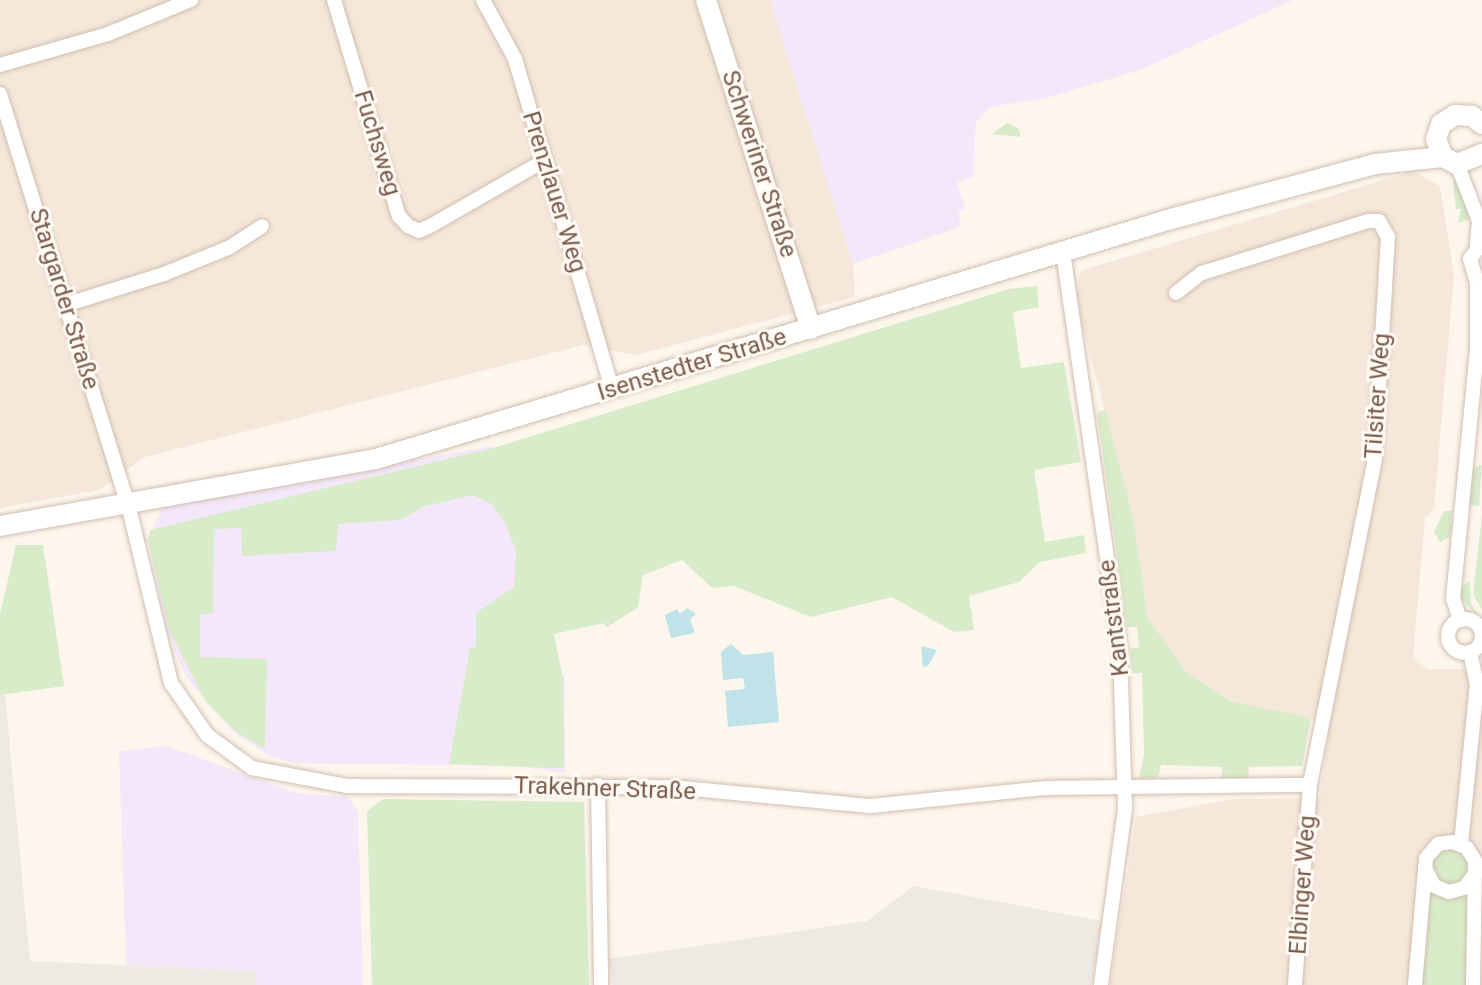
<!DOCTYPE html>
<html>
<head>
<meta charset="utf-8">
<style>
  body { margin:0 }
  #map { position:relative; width:1482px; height:985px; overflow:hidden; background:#fdf6ec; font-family:Roboto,sans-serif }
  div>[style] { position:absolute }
  .residential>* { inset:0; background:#f5e8da }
  .industrial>* { inset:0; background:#efe9e4 }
  .education>* { inset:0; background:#f3e8fa }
  .green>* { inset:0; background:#d8ecc9 }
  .water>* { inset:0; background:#bfe3e8 }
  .roads { filter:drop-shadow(0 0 2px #d1beb0) drop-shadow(0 0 2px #d1beb0) }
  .street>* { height:14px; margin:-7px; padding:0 7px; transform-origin:7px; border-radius:7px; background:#fff }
  .street>.ring { margin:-7px; padding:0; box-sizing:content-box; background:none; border:14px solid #fff; border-radius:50% }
  .secondary>* { height:20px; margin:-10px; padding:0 10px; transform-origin:10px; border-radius:10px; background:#fff }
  span { translate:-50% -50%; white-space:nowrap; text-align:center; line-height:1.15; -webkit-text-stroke:6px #fffaf3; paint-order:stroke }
  .street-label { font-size:24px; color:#7a5c4d }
</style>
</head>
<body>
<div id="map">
  <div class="residential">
    <div style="clip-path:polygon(0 0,770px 0,853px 264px,855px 297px,636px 355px,583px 345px,145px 457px,99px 490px,0 508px)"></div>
    <div style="clip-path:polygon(1413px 171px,1440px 186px,1454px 275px,1434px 508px,1425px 518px,1413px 657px,1427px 669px,1482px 669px,1482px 985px,1110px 985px,1136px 817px,1233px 799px,1320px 798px,1330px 723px,1233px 702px,1184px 670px,1148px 618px,1133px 517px,1076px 302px,1080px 271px)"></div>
  </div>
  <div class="industrial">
    <div style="clip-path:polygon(0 695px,5px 695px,30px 961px,256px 971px,256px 985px,0 985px)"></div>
    <div style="clip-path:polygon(914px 886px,1102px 921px,1091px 985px,613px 985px,608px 959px,867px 921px)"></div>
  </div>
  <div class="education">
    <div style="clip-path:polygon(770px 0,1293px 0,1140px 70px,1050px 97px,990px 107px,976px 122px,973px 177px,957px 182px,965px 209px,959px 211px,960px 227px,853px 264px)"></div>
    <div style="clip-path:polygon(493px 446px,528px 536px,559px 675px,565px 675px,565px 773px,516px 766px,294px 763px,270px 756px,234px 733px,186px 677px,166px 629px,148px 540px,164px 504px)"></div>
    <div style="clip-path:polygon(167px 746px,296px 793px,349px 797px,358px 813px,363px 985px,256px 985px,256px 971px,126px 965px,119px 751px)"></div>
  </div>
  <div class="green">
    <div style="clip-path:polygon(1007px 123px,1018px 128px,1021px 137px,992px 134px)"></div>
    <div style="clip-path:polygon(1459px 180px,1473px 218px,1458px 223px,1461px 209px,1456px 209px,1453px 183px)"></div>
    <div style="clip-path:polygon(1037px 286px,1039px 307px,1013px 312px,1021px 368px,1064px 362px,1081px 462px,1034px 470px,1045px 542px,1084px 535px,1086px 553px,1040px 562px,1019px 582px,969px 596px,974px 630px,954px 632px,892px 597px,811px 617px,734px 586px,712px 588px,682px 560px,643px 575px,638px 607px,606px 628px,604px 623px,554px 634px,563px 679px,564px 767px,554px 768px,449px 764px,470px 648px,476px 647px,476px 613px,514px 587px,516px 551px,505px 522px,491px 504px,473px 495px,425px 506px,400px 520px,338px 524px,336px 551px,242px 556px,241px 528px,214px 529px,213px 613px,200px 615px,200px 657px,267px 659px,265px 749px,236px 732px,205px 701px,169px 629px,148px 540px,150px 530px,493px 448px,1009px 289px)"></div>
    <div style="clip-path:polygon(1105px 410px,1133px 517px,1148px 618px,1184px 670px,1233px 702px,1311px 718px,1302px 766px,1249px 767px,1248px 778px,1222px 778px,1222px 767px,1161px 765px,1158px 778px,1139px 778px,1144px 754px,1142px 673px,1132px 673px,1130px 649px,1139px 647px,1137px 627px,1127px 627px,1097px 412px)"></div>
    <div style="clip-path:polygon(1482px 465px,1479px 506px,1469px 505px,1472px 469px)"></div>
    <div style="clip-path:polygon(1444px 511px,1452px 511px,1450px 537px,1440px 542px,1434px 532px)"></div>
    <div style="clip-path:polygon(1482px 515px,1482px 609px,1473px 595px)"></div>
    <div style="clip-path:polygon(16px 545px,43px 545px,64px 686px,0 695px,0 614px)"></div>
    <div style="clip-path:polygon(1470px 581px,1471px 604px,1482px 621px,1460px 597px,1460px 587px)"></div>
    <div style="clip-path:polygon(383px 799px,584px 802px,589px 985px,372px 985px,367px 811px)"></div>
    <div style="clip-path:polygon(1458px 848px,1468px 860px,1466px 985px,1419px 985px,1430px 864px,1440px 849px)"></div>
  </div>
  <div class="water">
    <div style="clip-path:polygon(687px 608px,696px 614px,690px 619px,695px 633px,671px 638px,665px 615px,677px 609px,680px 614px)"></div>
    <div style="clip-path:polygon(731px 644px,743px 655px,773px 652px,779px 722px,728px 727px,725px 691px,745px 689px,743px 678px,723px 680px,721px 652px)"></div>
    <div style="clip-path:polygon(921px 646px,937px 650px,928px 666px,923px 667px)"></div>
  </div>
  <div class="roads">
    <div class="street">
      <div style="left:334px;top:0;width:226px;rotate:73.3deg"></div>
      <div style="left:399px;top:216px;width:13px;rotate:48deg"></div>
      <div style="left:408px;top:226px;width:12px;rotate:24deg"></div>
      <div style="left:419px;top:231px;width:14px;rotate:-25deg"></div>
      <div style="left:432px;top:225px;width:130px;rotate:-29.9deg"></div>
      <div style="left:483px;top:0;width:67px;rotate:61.5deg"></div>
      <div style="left:515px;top:59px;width:344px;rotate:73.6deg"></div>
      <div style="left:0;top:65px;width:112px;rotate:-16deg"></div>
      <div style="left:108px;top:34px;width:90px;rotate:-22.3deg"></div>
      <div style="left:0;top:94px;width:430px;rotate:72.7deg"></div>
      <div style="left:128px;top:504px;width:184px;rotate:76.5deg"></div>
      <div style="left:171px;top:683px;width:63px;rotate:55.3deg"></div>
      <div style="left:207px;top:735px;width:56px;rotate:36.3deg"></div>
      <div style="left:252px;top:768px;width:96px;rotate:10.8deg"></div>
      <div style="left:346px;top:786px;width:326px;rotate:0.2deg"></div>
      <div style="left:672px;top:787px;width:200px;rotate:5.5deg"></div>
      <div style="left:871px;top:806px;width:176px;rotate:-5.9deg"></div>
      <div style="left:1046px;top:788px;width:264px;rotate:-0.7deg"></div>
      <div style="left:1457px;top:164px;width:61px;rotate:68.9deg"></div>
      <div style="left:1479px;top:221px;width:25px;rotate:95deg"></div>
      <div style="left:1063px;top:252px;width:401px;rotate:81.8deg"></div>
      <div style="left:1120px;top:649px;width:160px;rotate:88.2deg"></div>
      <div style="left:1125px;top:809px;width:178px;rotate:97.8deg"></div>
      <div style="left:1176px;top:293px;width:33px;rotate:-38deg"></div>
      <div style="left:1202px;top:273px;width:174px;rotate:-17.4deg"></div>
      <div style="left:1368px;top:221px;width:11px"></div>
      <div style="left:1379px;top:221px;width:18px;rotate:61deg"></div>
      <div style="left:1388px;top:237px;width:222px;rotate:93.4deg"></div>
      <div style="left:1375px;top:459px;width:332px;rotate:101.3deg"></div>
      <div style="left:1310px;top:785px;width:201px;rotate:94.3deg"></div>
      <div style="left:65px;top:305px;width:104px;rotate:-17.4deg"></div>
      <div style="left:164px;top:274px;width:71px;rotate:-22.2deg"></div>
      <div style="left:230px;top:247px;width:38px;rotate:-33deg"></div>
      <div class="ring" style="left:1448px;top:619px;width:20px;height:20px"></div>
      <div style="left:1460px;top:620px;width:22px;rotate:-108deg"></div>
      <div style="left:1453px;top:599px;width:248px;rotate:-84.5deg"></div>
      <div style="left:1477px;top:352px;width:69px;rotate:-90deg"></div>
      <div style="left:1477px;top:283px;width:25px;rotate:-106deg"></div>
      <div style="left:1470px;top:259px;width:20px;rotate:-53deg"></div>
      <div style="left:598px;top:785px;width:200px;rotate:89.1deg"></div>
      <div style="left:1461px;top:844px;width:160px;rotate:-84.3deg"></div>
      <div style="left:1477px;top:685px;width:34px;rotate:-102deg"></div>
      <div style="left:1425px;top:868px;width:20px;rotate:63deg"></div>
      <div style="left:1434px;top:886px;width:16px;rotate:22deg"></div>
      <div style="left:1449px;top:892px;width:16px;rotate:-15deg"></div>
      <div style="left:1464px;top:888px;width:18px;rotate:-52deg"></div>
      <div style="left:1415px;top:985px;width:127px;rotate:-85deg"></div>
      <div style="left:1426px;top:858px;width:18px;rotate:-49deg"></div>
      <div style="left:1438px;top:844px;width:15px;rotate:-8deg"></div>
      <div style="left:1453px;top:842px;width:15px;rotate:23deg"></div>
      <div style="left:1467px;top:848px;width:15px;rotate:58deg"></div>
      <div style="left:1475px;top:861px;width:124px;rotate:90.9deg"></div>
    </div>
    <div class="secondary">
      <div style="left:706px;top:0;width:345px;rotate:72.3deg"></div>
      <div style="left:1482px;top:124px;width:13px;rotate:-141deg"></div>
      <div style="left:1472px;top:116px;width:17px;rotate:-177deg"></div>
      <div style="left:1455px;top:115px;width:17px;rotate:147deg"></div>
      <div style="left:1441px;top:124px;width:16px;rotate:108deg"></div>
      <div style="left:1436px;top:139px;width:19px;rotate:69deg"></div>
      <div style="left:1443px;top:157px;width:16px;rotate:27deg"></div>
      <div style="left:1457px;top:164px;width:27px;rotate:-22deg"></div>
      <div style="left:0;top:526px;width:382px;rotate:-10.1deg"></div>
      <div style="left:376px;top:459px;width:830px;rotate:-16.8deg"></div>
      <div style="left:1171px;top:219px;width:211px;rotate:-15.1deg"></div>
      <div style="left:1375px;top:164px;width:68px;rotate:-5.9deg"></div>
    </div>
  </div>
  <div class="street-label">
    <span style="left:377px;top:143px;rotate:73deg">Fuchsweg</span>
    <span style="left:759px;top:164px;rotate:72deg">Schweriner Straße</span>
    <span style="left:554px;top:192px;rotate:73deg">Prenzlauer Weg</span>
    <span style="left:64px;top:299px;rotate:73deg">Stargarder Straße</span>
    <span style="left:692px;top:365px;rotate:-17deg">Isenstedter Straße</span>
    <span style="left:1378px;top:396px;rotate:-86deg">Tilsiter Weg</span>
    <span style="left:1114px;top:618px;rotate:-97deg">Kantstraße</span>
    <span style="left:605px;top:789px;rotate:2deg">Trakehner Straße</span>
    <span style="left:1303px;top:885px;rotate:-86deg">Elbinger Weg</span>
  </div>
</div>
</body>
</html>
